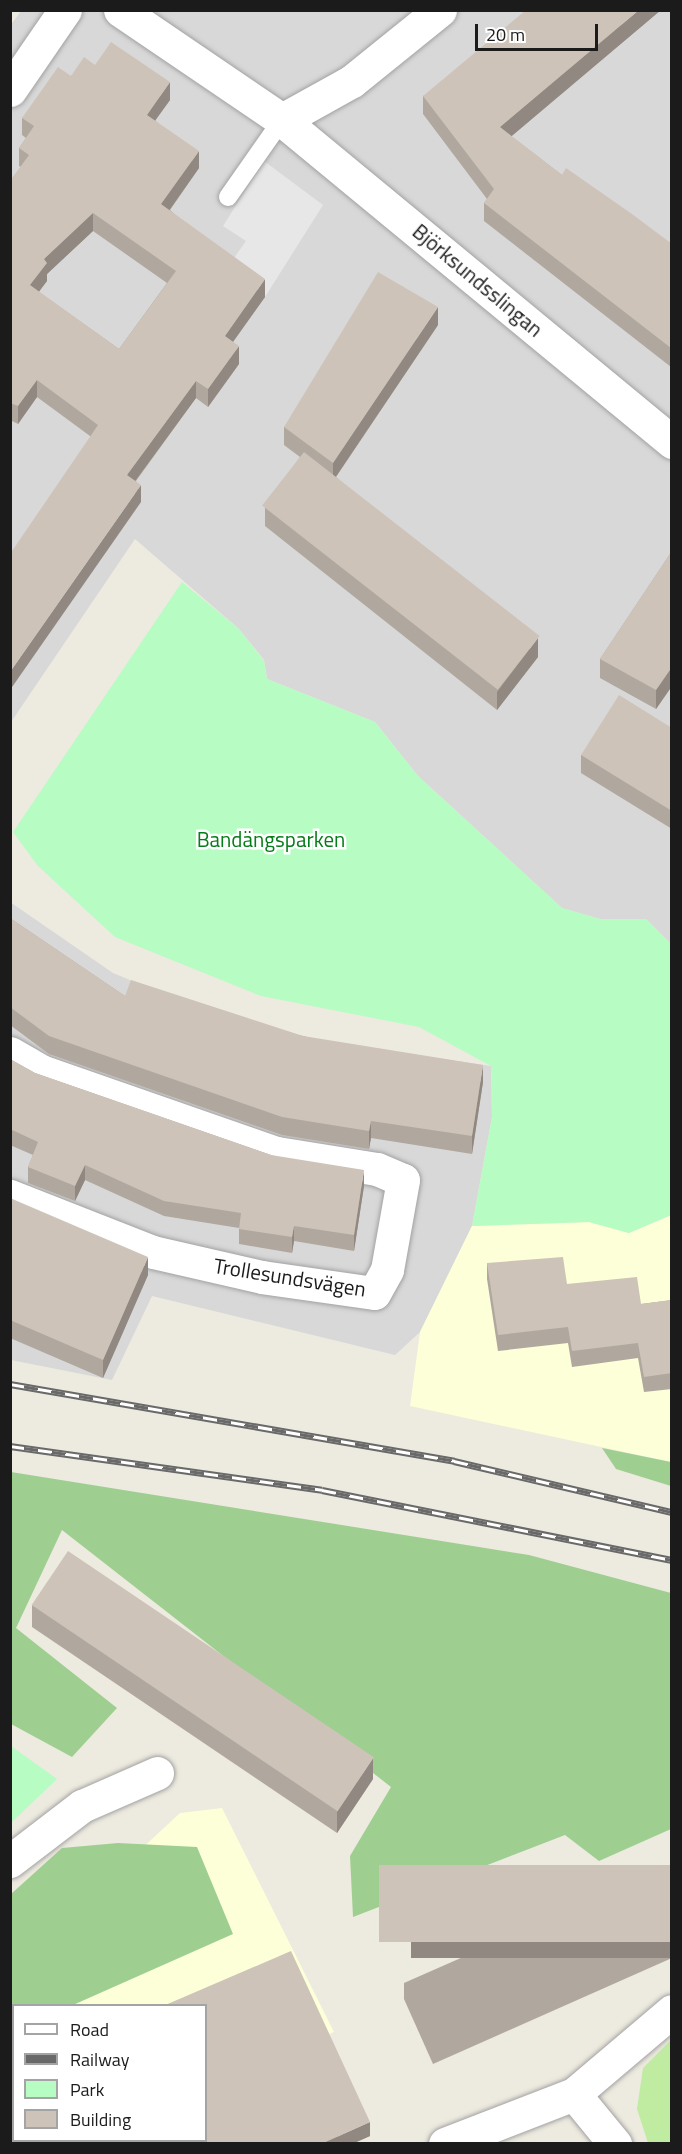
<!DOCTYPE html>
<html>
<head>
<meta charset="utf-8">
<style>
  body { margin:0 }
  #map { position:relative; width:682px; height:2154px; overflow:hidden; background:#edeadf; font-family:"Titillium Web",sans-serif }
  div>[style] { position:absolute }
  .residential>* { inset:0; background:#d9d8d8 }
  .education>* { inset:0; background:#fcffd7 }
  .grass>* { inset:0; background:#bfeca1 }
  .forest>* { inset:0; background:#9ecf91 }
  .park>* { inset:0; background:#b7fcc3 }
  .parking>* { inset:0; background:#e7e7e7 }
  .roads { filter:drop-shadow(0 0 2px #a2a2a2) drop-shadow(0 0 2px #a2a2a2) }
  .service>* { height:18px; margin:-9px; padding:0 9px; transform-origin:9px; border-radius:9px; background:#fff }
  .minor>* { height:33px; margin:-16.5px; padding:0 16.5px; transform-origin:16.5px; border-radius:16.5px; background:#fff }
  .rail>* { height:7px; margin-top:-3.5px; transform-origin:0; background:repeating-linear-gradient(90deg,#fff 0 14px,#696969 0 28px); box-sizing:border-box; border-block:2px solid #696969 }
  .wall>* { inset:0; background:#b0a89e }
  .shaded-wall>* { inset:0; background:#908881; transform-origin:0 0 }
  .building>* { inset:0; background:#cdc3b8; transform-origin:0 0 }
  span { translate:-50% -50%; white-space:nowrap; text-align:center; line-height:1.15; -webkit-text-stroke:5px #fff; paint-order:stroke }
  .street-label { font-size:21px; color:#1b1b1b }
  .park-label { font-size:21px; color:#057d19 }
  .frame { position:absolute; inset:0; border:12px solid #1b1b1b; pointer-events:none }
  .legend { position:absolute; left:12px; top:2004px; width:195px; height:138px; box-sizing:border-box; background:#fff; border:2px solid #a4a4a4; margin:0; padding:8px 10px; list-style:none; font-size:18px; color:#1b1b1b }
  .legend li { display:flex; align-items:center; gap:12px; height:30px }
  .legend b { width:30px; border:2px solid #a4a4a4 }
  .scale { position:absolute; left:475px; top:24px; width:123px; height:27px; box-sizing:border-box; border:3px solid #1b1b1b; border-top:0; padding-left:8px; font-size:18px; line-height:21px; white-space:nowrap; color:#1b1b1b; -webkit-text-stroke:4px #fff; paint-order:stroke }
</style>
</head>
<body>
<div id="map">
  <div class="residential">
    <div style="clip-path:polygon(21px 11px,671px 11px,671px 944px,646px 919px,600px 919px,562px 908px,418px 776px,375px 722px,267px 679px,264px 660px,239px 629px,135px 539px,11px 722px,10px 26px)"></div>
    <div style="clip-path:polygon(10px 902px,113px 973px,253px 1031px,491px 1066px,492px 1117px,472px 1226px,420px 1332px,395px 1355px,152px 1296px,112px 1380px,11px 1360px)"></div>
  </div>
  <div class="education">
    <div style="clip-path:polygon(671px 1215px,671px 1462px,410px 1406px,420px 1332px,472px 1226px,589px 1222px,629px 1233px)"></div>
    <div style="clip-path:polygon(222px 1808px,334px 2032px,206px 2092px,206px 2006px,14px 2006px,14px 2140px,94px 2144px,11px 2144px,11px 1970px,180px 1813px)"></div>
  </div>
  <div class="grass">
    <div style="clip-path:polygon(671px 2040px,671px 2143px,648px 2143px,637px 2109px,643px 2068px)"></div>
  </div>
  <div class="forest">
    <div style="clip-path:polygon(602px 1448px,671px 1462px,671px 1486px,616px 1469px)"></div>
    <div style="clip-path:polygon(11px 1472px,529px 1555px,671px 1593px,671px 1829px,599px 1861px,565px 1835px,353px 1917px,350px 1856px,391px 1787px,62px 1530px,16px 1628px,117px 1708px,72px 1757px,11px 1724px)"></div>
    <div style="clip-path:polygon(118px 1843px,197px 1847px,233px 1934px,73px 2005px,14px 2006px,11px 2036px,11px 1894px,62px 1848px)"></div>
  </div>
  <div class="park">
    <div style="clip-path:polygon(182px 582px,239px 629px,264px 661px,267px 679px,375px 722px,418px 776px,562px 908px,600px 919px,646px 919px,671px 944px,671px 1215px,629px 1233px,589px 1222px,472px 1226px,492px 1117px,491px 1066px,419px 1027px,261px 996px,115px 937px,38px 866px,13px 832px)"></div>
    <div style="clip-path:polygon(11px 1746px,57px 1779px,11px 1823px)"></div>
  </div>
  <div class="parking">
    <div style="clip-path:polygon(264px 161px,323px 205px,265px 297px,227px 268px,246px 241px,223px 226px)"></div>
  </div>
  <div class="roads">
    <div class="service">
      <div style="left:228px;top:197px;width:94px;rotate:-55deg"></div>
    </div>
    <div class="minor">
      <div style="left:120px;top:10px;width:196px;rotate:34.2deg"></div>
      <div style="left:282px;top:120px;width:506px;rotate:39.54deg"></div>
      <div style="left:10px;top:90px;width:97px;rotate:-55.5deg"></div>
      <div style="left:282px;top:120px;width:80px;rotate:-29.1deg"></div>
      <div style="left:352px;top:81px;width:113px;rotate:-38.9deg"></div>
      <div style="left:10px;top:1053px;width:36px;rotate:30deg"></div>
      <div style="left:41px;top:1071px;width:250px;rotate:19.2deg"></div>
      <div style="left:277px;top:1153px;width:101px;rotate:9.1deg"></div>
      <div style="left:377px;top:1169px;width:28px;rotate:23deg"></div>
      <div style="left:403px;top:1180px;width:91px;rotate:100.1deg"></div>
      <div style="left:387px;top:1270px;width:26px;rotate:119deg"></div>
      <div style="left:374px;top:1293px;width:113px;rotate:-171.9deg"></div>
      <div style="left:262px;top:1277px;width:112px;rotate:-167.1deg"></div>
      <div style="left:153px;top:1252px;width:154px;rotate:-158.6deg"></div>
      <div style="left:10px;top:1861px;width:91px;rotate:-37.4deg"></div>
      <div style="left:82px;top:1806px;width:82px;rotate:-23.7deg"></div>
      <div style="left:574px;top:2094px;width:65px;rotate:50.6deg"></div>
      <div style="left:445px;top:2144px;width:138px;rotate:-21.2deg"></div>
      <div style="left:574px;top:2094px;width:128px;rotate:-40.3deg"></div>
    </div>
  </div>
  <div class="rail">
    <div style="left:10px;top:1384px;width:451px;rotate:9.8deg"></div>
    <div style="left:454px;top:1461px;width:224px;rotate:13.2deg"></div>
    <div style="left:10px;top:1446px;width:315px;rotate:8deg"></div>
    <div style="left:322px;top:1490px;width:357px;rotate:11.3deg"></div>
  </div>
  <div class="wall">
    <div style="clip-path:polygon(661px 10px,511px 136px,562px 175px,672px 244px,671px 367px,484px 221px,484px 203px,487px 199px,423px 114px,423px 96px)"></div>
    <div style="clip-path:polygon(evenodd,95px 65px,170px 100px,155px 120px,199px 168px,170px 210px,265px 297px,233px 342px,239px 364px,208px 407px,196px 398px,136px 481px,141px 502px,90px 436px,37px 397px,18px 424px,10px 420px,10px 181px,21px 167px,19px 166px,19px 148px,26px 138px,22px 135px,22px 118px,71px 76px,95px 65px,93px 231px,167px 283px,119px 349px,39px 292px,47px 281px,47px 274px,93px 231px)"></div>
    <div style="clip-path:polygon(438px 325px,336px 477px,538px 657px,497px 710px,265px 526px,265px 508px,300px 457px,284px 445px,284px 427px)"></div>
    <div style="clip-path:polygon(672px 551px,672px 686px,656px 709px,600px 678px,600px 659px)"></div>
    <div style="clip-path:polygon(672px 728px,672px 829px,581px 773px,581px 755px)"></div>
    <div style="clip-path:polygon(10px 918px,125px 996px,303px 1036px,483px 1082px,472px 1154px,371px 1138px,369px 1149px,282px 1135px,49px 1054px,10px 1025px)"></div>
    <div style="clip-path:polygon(10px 1059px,35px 1073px,271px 1155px,364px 1186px,354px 1251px,294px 1241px,292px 1253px,239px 1244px,239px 1228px,164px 1216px,85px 1180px,75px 1201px,28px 1183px,28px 1167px,33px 1155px,10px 1145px)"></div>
    <div style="clip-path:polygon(10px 1198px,148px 1275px,103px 1378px,10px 1338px)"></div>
    <div style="clip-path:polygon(487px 1263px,641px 1304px,672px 1300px,672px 1389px,644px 1392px,638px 1358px,572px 1367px,568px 1343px,498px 1351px,487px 1279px)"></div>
    <div style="clip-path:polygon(32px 1605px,373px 1779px,337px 1833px,32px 1627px)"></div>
    <div style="clip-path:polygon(672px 1865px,672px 1958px,433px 2064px,404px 1999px,404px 1983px)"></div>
    <div style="clip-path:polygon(14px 2070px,14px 2140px,206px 2140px,370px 2136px,352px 2144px,13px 2144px,10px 2137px,10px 2071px)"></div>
  </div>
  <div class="shaded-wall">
    <div style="clip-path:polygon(639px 10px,661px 10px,500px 146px,500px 127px)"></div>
    <div style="clip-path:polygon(170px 82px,170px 100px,147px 132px,147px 115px)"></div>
    <div style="clip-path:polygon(199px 151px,199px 168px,161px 222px,161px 204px)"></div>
    <div style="clip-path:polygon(93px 213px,93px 231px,47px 274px,47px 281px,30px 303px,30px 285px,44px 259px)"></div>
    <div style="clip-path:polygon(265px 279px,265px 297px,225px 353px,225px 336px)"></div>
    <div style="clip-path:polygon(438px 307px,438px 325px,333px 481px,333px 463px)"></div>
    <div style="clip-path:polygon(239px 346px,239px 364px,208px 407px,208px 389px)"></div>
    <div style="clip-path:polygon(37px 380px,37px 397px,18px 424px,18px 406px)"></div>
    <div style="clip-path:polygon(196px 381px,196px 398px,127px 492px,127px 475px)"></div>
    <div style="clip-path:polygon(141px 485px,141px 502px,10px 690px,10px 672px)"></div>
    <div style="clip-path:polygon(538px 638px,538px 657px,497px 710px,497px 692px)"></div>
    <div style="clip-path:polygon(672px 667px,672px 686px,656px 709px,656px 690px)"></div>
    <div style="clip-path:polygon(483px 1065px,483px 1082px,472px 1154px,472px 1136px)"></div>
    <div style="clip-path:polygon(371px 1121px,371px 1138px,369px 1149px,369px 1131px)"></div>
    <div style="clip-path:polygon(85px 1165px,85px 1180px,75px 1201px,75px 1186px)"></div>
    <div style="clip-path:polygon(364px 1170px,364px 1186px,354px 1251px,354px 1235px)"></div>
    <div style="clip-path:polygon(294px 1226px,294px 1241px,292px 1253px,292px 1237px)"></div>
    <div style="clip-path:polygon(148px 1257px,148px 1275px,103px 1378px,103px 1360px)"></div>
    <div style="clip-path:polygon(373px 1758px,373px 1779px,337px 1833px,337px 1812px)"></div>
    <div style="left:672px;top:1942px;width:16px;height:261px;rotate:90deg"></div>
    <div style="clip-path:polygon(370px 2122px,370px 2136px,352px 2144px,321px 2144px)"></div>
  </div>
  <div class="building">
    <div style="clip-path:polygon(526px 10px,639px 10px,500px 127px,562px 175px,566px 168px,632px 214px,672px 244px,671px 348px,484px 203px,494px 189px,423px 96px)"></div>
    <div style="clip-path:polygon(evenodd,111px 42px,170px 82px,147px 115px,199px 151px,161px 204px,265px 279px,225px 336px,239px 346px,208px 389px,196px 381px,127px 475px,141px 485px,10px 672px,10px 554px,98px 425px,37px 380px,18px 406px,10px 403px,10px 181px,29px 155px,19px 148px,34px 126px,22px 118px,58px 67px,71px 76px,84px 57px,95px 65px,111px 42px,93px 213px,176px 271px,119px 349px,30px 285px,47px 263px,44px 259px,93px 213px)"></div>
    <div style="clip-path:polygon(378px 272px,438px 307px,333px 463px,284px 427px)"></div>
    <div style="left:304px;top:452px;width:299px;height:68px;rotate:38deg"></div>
    <div style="clip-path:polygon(672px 551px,672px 667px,656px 690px,600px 659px)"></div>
    <div style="clip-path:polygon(619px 695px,672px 728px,672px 811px,581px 755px)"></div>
    <div style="clip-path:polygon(10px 918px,125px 996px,131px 980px,303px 1036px,483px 1065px,472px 1136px,371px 1121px,369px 1131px,282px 1117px,49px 1036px,10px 1007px)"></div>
    <div style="clip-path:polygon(10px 1059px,35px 1073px,271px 1155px,364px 1170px,354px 1235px,294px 1226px,292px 1237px,239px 1229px,241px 1213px,164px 1201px,85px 1165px,75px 1186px,28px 1167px,38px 1142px,10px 1129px)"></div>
    <div style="clip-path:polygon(10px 1198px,148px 1257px,103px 1360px,10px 1320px)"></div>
    <div style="clip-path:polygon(563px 1257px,567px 1284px,637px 1277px,641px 1304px,672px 1300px,672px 1373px,644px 1377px,638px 1343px,572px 1351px,568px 1327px,498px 1335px,487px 1263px)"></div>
    <div style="left:68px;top:1551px;width:369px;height:65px;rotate:34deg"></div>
    <div style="left:672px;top:1865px;width:77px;height:293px;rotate:90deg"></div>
    <div style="clip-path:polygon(291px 1951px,370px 2122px,321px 2144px,19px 2144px,18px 2140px,206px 2140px,206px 2006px,163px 2006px)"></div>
    <div style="left:14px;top:2070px;width:60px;height:4px;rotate:90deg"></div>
  </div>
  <div class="street-label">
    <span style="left:478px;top:280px;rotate:40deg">Björksundsslingan</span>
    <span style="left:290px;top:1277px;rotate:9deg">Trollesundsvägen</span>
  </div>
  <div class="park-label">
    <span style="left:271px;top:839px">Bandängsparken</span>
  </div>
  <div class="frame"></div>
  <ul class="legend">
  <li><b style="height:8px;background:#fff"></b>Road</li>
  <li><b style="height:8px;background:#696969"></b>Railway</li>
  <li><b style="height:16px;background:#b7fcc3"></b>Park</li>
  <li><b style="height:16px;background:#cdc3b8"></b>Building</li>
  </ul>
  <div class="scale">20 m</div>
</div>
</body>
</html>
